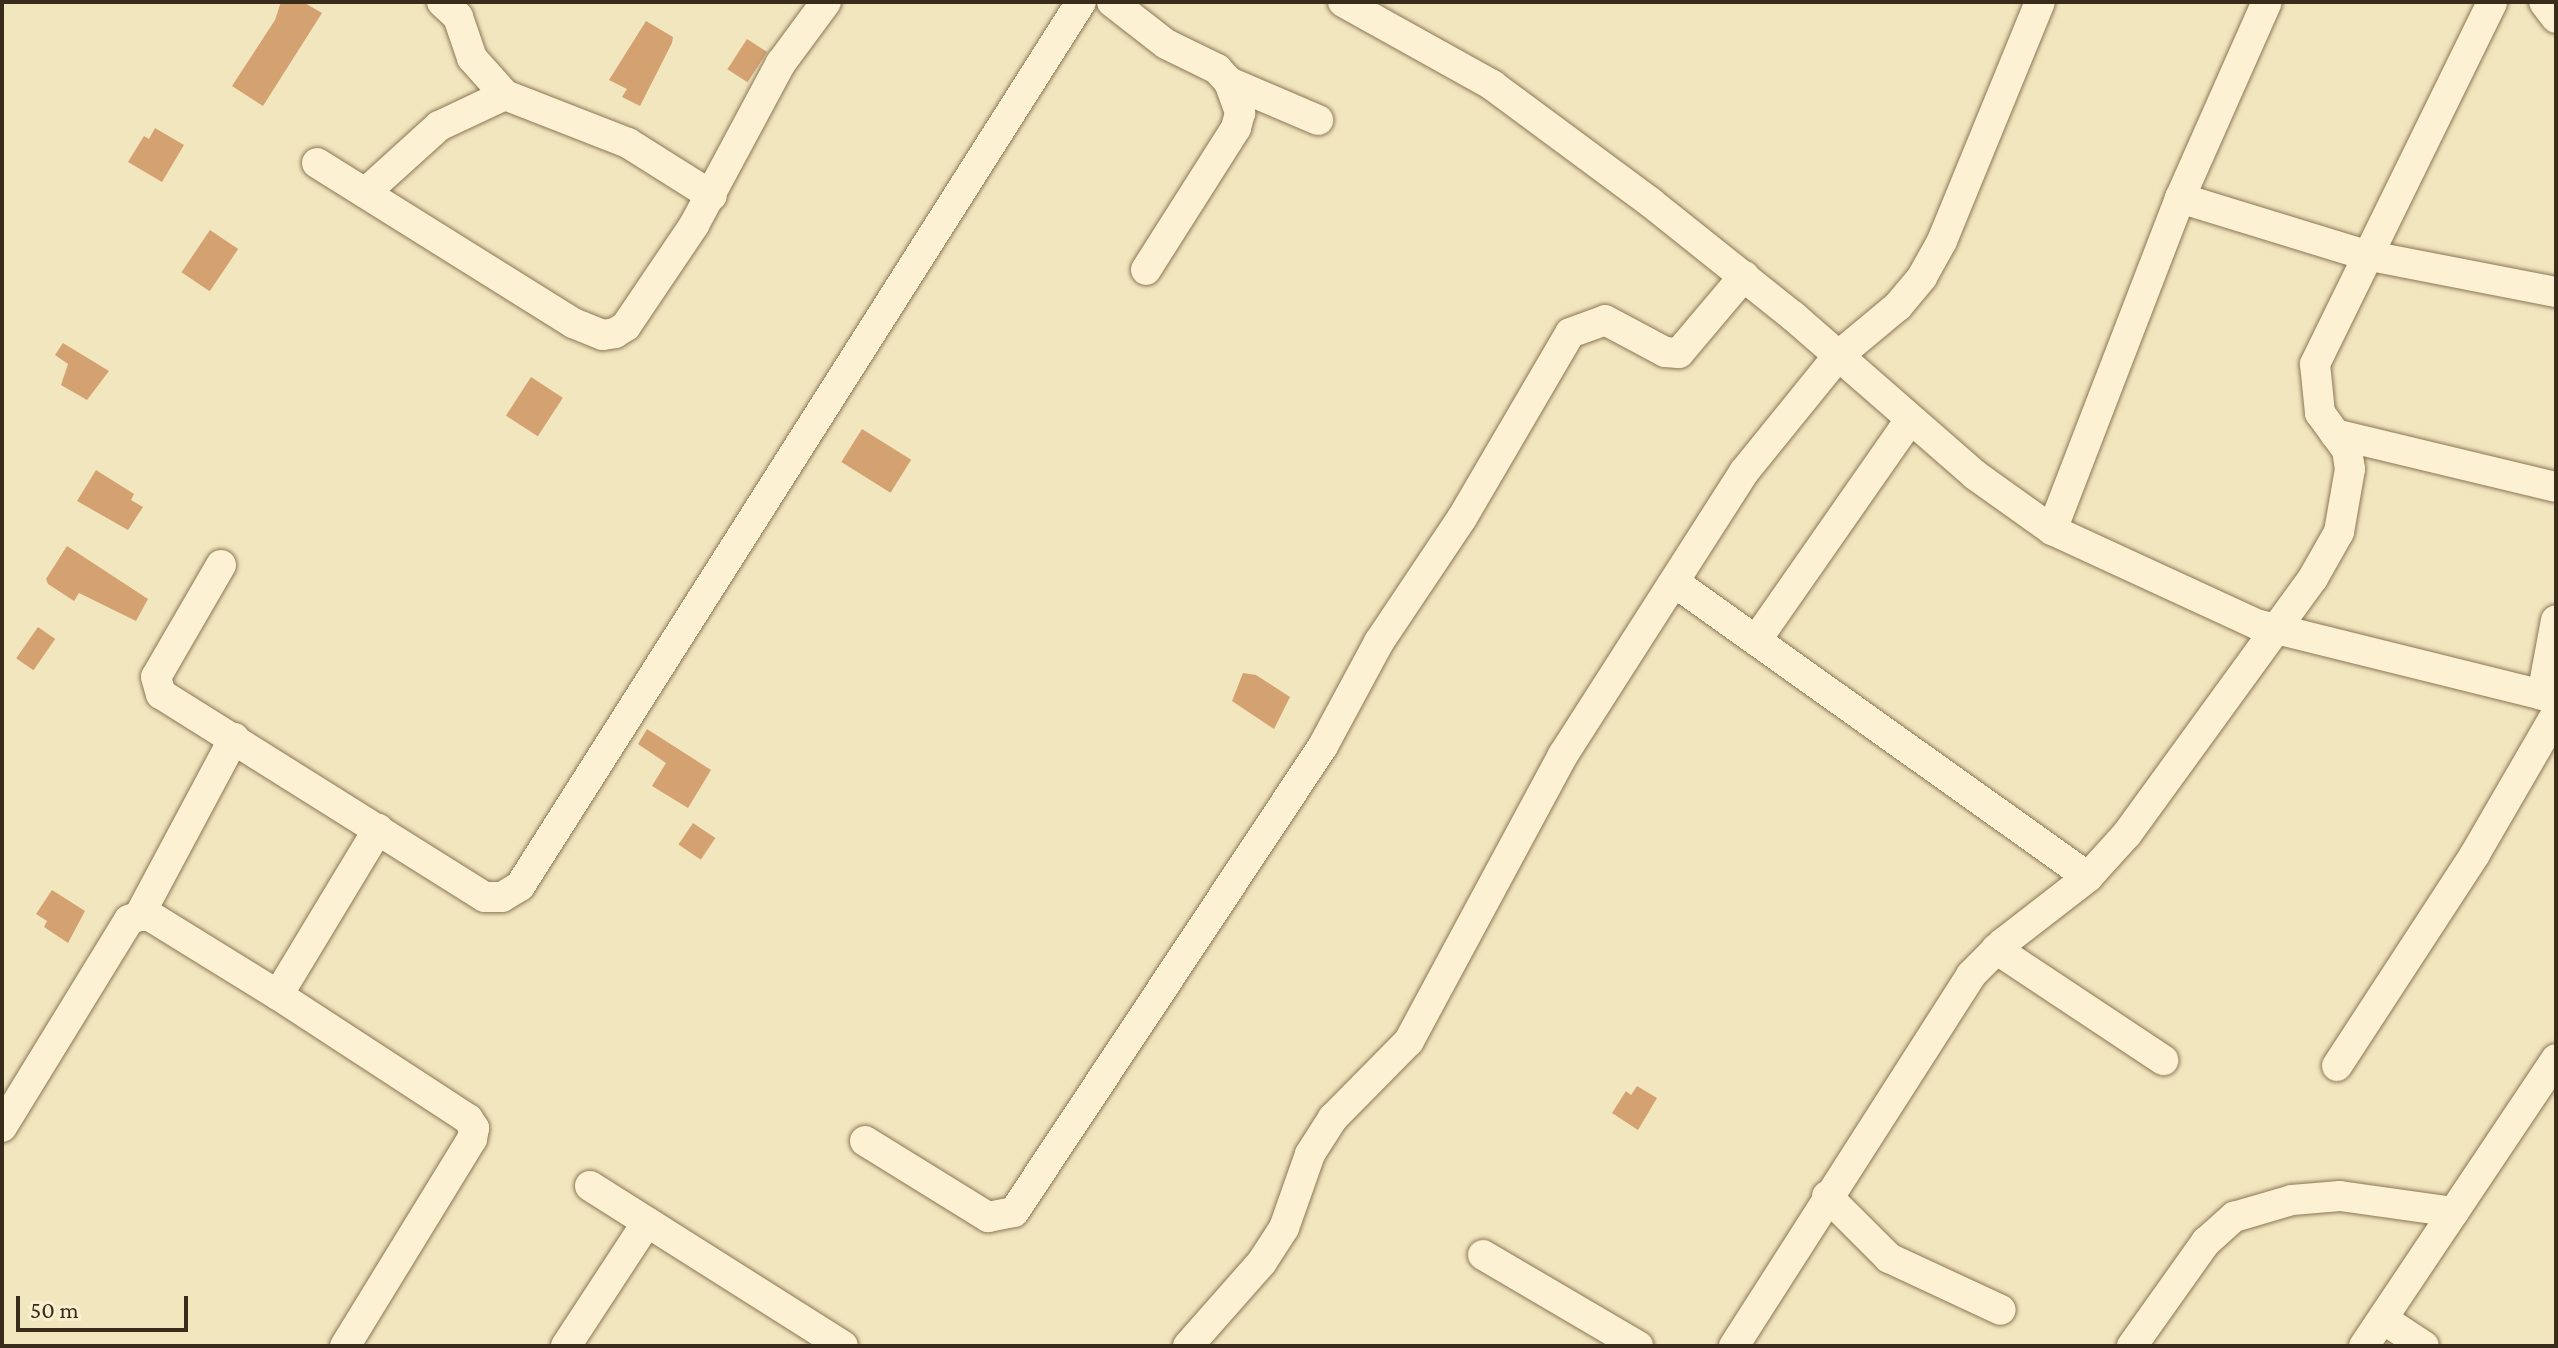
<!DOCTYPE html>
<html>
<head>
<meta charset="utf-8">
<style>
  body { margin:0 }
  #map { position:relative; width:2558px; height:1348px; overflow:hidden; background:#f2e6bf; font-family:"Crimson Pro",serif }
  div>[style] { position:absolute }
  .building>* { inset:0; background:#d4a171; transform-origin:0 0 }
  .roads { filter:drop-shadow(0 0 2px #8c7655) drop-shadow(0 0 2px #8c7655) }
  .minor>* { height:30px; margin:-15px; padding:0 15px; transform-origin:15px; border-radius:15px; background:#fcf2d3 }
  span { translate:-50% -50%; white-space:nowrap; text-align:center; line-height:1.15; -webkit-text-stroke:6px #f8efcf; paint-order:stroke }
  .frame { position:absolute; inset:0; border:4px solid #3a2c1b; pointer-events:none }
  .scale { position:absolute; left:16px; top:1296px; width:172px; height:36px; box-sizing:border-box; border:4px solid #3a2c1b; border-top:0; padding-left:10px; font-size:24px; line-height:28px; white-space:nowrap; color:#3a2c1b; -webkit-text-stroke:6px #f8efcf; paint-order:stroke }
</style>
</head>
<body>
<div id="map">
  <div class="building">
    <div style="clip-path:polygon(281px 2px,303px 2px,322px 13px,263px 106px,232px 86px,275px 20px)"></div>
    <div style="clip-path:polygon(646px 21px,673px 37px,672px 43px,640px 106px,622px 97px,627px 89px,609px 80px)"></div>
    <div style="left:747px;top:39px;width:24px;height:36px;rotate:33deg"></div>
    <div style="clip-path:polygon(155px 128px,184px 145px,162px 182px,128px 162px,144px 136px,149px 139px)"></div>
    <div style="left:210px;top:230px;width:34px;height:51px;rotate:34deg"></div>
    <div style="clip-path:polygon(63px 343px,109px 371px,87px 400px,61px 385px,68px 364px,55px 355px)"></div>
    <div style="left:531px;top:377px;width:38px;height:46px;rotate:33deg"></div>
    <div style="left:862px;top:429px;width:58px;height:39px;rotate:32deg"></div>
    <div style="clip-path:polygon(96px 470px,134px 494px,131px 500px,143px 507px,128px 530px,77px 501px)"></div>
    <div style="clip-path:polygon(67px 546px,148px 599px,136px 621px,79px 593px,74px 601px,48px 584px,46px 579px)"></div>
    <div style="left:38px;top:627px;width:21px;height:38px;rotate:35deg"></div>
    <div style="clip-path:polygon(1243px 673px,1256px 675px,1290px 697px,1274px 729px,1232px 701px)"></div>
    <div style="clip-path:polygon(647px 729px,711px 770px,688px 808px,652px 786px,666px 763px,638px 744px)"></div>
    <div style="left:693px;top:823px;width:27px;height:26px;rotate:34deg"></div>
    <div style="clip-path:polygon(52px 890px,85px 911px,68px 943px,44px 927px,47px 921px,36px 914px)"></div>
    <div style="clip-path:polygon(1637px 1086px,1657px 1098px,1638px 1130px,1612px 1113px,1626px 1091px,1631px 1095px)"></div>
  </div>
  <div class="roads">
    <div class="minor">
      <div style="left:442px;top:2px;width:22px;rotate:43deg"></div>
      <div style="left:458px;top:17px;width:43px;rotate:71.1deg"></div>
      <div style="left:472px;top:58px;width:50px;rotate:48.3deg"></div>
      <div style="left:505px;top:95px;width:132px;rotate:21.3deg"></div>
      <div style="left:628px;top:143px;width:99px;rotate:32.2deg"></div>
      <div style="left:1112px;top:2px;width:68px;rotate:37.9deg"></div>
      <div style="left:1166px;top:44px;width:57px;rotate:26.1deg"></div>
      <div style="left:1217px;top:69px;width:18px;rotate:47deg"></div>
      <div style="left:1229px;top:82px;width:33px;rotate:70deg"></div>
      <div style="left:1240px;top:113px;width:16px;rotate:105deg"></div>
      <div style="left:1236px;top:128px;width:168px;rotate:122.4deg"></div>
      <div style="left:1343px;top:2px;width:171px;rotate:29.1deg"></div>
      <div style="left:1492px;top:85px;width:197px;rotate:36.5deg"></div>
      <div style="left:1650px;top:202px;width:183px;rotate:38.6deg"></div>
      <div style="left:1793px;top:316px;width:242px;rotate:41.1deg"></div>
      <div style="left:1975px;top:475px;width:95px;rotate:35.5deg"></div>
      <div style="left:2052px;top:530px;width:225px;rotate:24.7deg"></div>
      <div style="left:2256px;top:624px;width:309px;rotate:13.9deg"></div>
      <div style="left:2544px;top:2px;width:20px;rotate:53deg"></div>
      <div style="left:1229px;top:82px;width:97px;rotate:23.1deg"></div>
      <div style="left:317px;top:163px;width:302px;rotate:32deg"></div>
      <div style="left:573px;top:323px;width:32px;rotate:22deg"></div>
      <div style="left:603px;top:335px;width:12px;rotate:-9deg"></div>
      <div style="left:615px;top:333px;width:13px;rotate:-32deg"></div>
      <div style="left:626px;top:326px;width:122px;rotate:-56deg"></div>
      <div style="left:694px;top:225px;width:184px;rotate:-61.8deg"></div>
      <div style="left:781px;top:63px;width:76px;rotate:-53.6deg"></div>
      <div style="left:365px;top:193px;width:100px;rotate:-42.2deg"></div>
      <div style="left:439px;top:126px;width:73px;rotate:-25.2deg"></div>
      <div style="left:2180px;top:198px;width:194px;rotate:17.1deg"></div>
      <div style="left:2365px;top:255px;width:195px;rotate:11deg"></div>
      <div style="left:2335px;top:434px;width:227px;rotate:13.5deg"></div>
      <div style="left:2052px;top:530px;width:356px;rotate:-68.9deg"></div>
      <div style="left:2180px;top:198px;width:214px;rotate:-66.1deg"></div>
      <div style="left:221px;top:565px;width:129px;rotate:120.1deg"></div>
      <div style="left:156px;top:677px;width:18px;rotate:74deg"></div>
      <div style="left:161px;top:694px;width:382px;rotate:32.1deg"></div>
      <div style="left:485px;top:897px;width:17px"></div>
      <div style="left:502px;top:897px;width:21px;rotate:-31deg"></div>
      <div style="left:520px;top:886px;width:1047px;rotate:-57.6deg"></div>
      <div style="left:1674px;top:582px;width:508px;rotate:35.47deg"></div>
      <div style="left:1757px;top:639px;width:267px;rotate:-55.1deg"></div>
      <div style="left:2542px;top:695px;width:76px;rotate:-79.4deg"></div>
      <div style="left:139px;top:916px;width:202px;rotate:-61.9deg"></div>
      <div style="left:1996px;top:949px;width:201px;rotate:33.6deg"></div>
      <div style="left:278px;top:995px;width:194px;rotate:-58.9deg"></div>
      <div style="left:2337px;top:1066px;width:253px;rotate:-56.9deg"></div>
      <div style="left:2475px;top:854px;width:162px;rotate:-59.9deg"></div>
      <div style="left:2px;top:1127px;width:243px;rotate:-58.5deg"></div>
      <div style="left:129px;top:920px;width:11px;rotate:-22deg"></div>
      <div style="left:139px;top:916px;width:11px"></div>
      <div style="left:150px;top:916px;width:150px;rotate:31.7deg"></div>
      <div style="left:278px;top:995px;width:227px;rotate:33.1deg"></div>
      <div style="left:468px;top:1119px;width:11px;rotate:56deg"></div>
      <div style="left:474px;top:1128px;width:11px;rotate:100deg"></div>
      <div style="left:472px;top:1139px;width:243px;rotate:121.5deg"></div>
      <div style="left:865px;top:1141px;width:145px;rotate:31.7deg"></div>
      <div style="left:988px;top:1217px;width:26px;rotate:-11deg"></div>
      <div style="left:1014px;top:1212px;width:559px;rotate:-56.45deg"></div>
      <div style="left:1323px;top:746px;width:118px;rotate:-61.7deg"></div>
      <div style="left:1379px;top:642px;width:149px;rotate:-56.2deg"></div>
      <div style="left:1462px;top:518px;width:214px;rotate:-59.7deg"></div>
      <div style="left:1570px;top:333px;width:37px;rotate:-20deg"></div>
      <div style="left:1605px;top:320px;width:68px;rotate:28.1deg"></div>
      <div style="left:1665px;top:352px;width:14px;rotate:4deg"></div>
      <div style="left:1679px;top:353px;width:101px;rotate:-49.8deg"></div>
      <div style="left:590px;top:1186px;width:299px;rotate:32.3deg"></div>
      <div style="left:1827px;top:1196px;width:88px;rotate:45deg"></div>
      <div style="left:1889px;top:1258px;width:123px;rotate:24.9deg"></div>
      <div style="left:1483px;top:1255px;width:180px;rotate:30.4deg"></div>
      <div style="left:2383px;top:1319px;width:49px;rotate:33.4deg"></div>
      <div style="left:566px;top:1346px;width:148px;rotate:-56.8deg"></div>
      <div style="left:1188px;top:1346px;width:112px;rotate:-48.6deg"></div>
      <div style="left:1262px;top:1262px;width:40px;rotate:-57.1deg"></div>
      <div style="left:1284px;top:1228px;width:78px;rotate:-70.6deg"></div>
      <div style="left:1310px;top:1154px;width:43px;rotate:-57.4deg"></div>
      <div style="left:1333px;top:1118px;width:108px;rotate:-45.4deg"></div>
      <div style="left:1409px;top:1041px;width:325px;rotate:-61.7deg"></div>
      <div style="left:1563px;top:755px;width:336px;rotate:-57.4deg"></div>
      <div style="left:1744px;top:472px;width:149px;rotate:-51deg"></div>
      <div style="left:1838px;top:356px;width:78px;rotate:-39.8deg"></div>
      <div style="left:1898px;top:306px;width:38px;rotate:-50deg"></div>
      <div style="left:1922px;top:277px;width:41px;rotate:-60.9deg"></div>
      <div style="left:1942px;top:241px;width:258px;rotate:-67.7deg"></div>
      <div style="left:1734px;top:1346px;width:440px;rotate:-57.4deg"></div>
      <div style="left:1971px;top:975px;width:45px;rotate:-45deg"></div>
      <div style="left:2003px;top:943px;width:108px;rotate:-37.8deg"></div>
      <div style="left:2088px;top:877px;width:58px;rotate:-47.8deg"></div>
      <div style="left:2127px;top:834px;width:316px;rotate:-54deg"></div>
      <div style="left:2313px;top:578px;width:53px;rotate:-60.5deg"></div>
      <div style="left:2339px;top:532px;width:64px;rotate:-80.1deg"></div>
      <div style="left:2350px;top:469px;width:19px;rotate:-99deg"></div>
      <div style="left:2347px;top:450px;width:46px;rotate:-126.1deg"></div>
      <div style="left:2320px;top:413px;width:49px;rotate:-95.8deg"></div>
      <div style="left:2315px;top:364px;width:403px;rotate:-63.9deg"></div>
      <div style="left:2132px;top:1346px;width:128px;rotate:-54.6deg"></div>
      <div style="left:2206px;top:1242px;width:38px;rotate:-42deg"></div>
      <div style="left:2234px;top:1217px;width:60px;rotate:-16.3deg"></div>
      <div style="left:2292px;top:1200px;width:48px;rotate:-4.8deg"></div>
      <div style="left:2340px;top:1196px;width:115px;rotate:8deg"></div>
      <div style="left:2364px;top:1346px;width:345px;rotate:-56.2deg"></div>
    </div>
  </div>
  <div class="frame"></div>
  <div class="scale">50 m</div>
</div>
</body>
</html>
